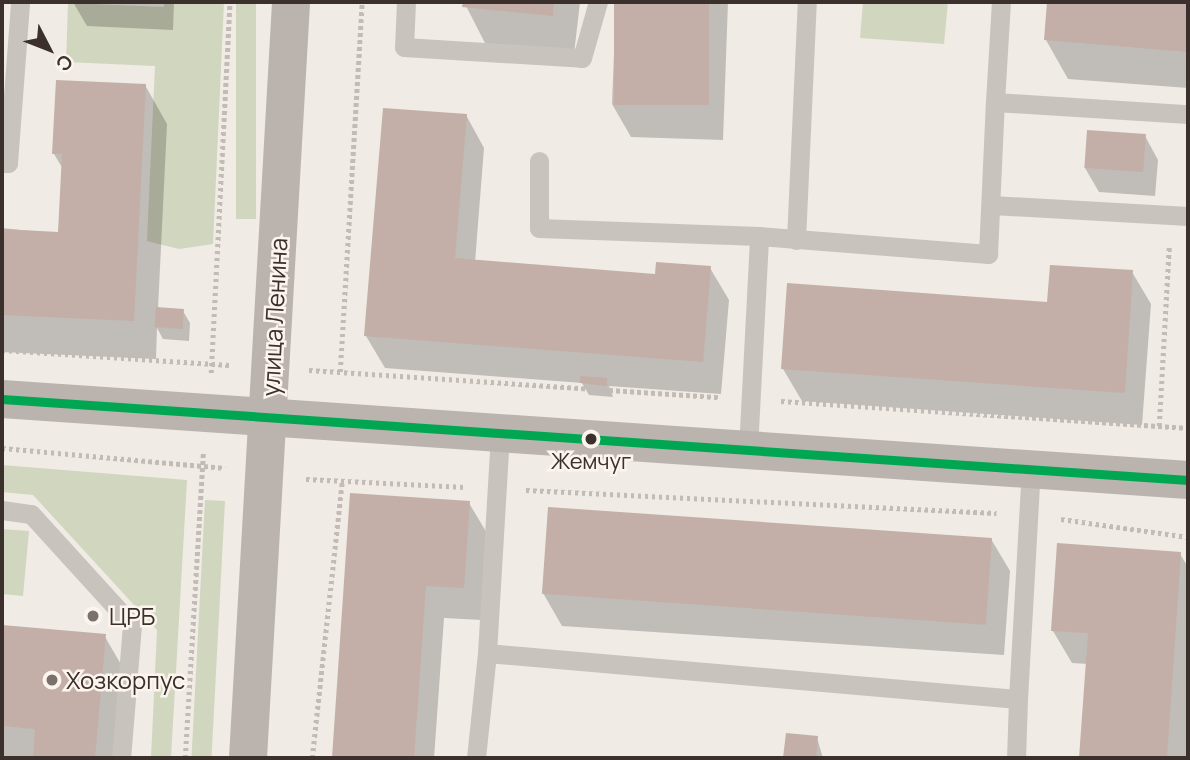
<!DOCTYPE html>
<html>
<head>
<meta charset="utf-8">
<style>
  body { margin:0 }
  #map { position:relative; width:1190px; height:760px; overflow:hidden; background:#f0ebe5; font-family:Manrope,sans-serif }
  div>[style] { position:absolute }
  .green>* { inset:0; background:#d1d6bf; transform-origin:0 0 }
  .shadow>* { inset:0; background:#0003 }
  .building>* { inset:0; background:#c3afa7; transform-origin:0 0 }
  .path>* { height:4.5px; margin-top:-2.25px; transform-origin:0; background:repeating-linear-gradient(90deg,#c2bbb6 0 3.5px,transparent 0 7px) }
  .lane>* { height:19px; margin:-9.5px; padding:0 9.5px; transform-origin:9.5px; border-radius:9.5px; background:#c9c3be }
  .secondary>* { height:38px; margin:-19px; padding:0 19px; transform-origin:19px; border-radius:19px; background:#bab3ae }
  .bus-1>* { height:9px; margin:-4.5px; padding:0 4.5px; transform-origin:4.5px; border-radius:4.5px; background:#00a651 }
  .dots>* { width:19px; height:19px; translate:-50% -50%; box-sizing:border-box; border:4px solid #fbf5ee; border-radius:50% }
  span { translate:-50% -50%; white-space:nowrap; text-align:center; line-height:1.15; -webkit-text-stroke:5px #fbf5ee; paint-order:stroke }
  .bus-label { font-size:22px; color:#3b302b }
  .street-label { font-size:24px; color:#3b302b }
  .poi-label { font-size:24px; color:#3b302b }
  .left { translate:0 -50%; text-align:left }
  .frame { position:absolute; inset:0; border:4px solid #3b302b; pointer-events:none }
  .north { position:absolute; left:14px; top:14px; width:70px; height:70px; -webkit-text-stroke:5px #fbf5ee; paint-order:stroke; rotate:132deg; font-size:19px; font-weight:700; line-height:28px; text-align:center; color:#3b302b }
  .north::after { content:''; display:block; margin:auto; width:24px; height:32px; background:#3b302b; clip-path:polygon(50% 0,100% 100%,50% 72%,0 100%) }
</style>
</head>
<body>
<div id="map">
  <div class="green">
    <div style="clip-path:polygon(164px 2px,224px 2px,213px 244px,179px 249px,147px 241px,155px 66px,66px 62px,68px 3px,164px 7px)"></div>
    <div style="left:236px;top:2px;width:20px;height:217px"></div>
    <div style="clip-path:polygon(863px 2px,948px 2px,944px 44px,860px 38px)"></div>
    <div style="clip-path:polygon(2px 465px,187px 480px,171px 758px,151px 758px,157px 630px,33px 495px,2px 492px)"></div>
    <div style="left:205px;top:500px;width:20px;height:258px;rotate:3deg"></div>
    <div style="clip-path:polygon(2px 529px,29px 531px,23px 596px,2px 594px)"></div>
  </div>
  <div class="shadow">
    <div style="clip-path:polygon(73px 2px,174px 2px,173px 30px,87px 26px)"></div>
    <div style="clip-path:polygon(464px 2px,580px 2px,574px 54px,486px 45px)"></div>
    <div style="clip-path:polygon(616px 2px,728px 2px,723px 140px,631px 137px,612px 104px)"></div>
    <div style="clip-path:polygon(1049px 2px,1188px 2px,1188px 88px,1068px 79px,1046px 40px)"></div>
    <div style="clip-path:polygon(145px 85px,167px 124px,158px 309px,183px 311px,190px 323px,189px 341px,163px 339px,157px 328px,156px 359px,2px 352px,2px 228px,59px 234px,63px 169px,54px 154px)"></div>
    <div style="clip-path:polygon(466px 115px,484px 148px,475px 262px,656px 276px,710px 268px,729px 300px,721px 394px,609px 386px,613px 397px,589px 395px,582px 383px,385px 368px,366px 336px)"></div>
    <div style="clip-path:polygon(1145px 136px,1158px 160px,1155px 196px,1099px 192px,1085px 168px)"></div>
    <div style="clip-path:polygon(1132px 272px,1151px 304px,1142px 425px,802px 401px,783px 369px,1048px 304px)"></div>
    <div style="clip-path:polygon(352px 495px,469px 503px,488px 535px,482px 620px,444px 618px,434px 758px,333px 758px)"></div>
    <div style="clip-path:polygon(991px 539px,1010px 571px,1004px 655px,562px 626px,543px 593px)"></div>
    <div style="clip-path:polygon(1180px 554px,1188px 567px,1187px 758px,1081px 758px,1088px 664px,1072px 663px,1053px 631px)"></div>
    <div style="clip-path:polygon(2px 627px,104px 635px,123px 668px,116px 758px,2px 757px)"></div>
    <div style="clip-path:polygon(787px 735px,817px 738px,823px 758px,785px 758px)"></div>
  </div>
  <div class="building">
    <div style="clip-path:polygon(463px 2px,554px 2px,553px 16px,462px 7px)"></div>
    <div style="left:614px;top:2px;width:95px;height:103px"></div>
    <div style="clip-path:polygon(1047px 2px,1188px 2px,1188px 52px,1044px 40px)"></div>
    <div style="clip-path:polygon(56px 80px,146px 84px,134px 321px,2px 315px,2px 229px,58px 232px,62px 154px,52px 154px)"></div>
    <div style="clip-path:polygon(383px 108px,467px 114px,455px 258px,655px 274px,656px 262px,711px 266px,703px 362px,364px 336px)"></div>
    <div style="left:1087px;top:130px;width:59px;height:38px;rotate:4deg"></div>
    <div style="clip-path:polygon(1050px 265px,1133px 270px,1125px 393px,781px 369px,787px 283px,1047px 302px)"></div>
    <div style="left:156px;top:307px;width:28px;height:20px;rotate:4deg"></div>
    <div style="clip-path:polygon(580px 376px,607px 378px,607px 386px,580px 383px)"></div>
    <div style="clip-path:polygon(350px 493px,470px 501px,464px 588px,426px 586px,414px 758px,332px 758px)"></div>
    <div style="left:548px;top:507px;width:445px;height:87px;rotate:4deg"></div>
    <div style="clip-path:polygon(1057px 543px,1181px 552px,1167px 758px,1079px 758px,1088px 633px,1051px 631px)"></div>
    <div style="clip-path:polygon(2px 625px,106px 634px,95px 758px,33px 758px,35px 729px,2px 726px)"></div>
    <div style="clip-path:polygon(786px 733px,818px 736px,816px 758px,783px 758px)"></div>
  </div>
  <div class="path">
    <div style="left:2px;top:350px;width:228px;rotate:3.8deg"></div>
    <div style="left:309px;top:370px;width:411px;rotate:3.8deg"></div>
    <div style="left:340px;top:372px;width:371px;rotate:-86.6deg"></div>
    <div style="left:211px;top:373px;width:371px;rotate:-87.1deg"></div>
    <div style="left:781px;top:401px;width:408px;rotate:3.8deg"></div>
    <div style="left:1159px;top:426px;width:181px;rotate:-86.8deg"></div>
    <div style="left:2px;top:448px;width:224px;rotate:5.1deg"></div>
    <div style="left:306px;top:479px;width:159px;rotate:2.9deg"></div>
    <div style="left:526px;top:490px;width:471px;rotate:2.8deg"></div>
    <div style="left:1061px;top:519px;width:128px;rotate:8.1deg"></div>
    <div style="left:185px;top:758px;width:307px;rotate:-86.6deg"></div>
    <div style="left:312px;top:758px;width:279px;rotate:-83.8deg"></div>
  </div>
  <div class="lane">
    <div style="left:406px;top:2px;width:45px;rotate:92.5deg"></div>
    <div style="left:404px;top:47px;width:178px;rotate:3.5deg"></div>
    <div style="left:582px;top:58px;width:58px;rotate:-74.1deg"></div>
    <div style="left:995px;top:102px;width:100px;rotate:-86.6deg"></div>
    <div style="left:539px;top:161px;width:67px;rotate:90deg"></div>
    <div style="left:539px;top:228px;width:220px;rotate:2.1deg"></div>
    <div style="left:759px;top:236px;width:230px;rotate:4.5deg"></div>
    <div style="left:988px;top:254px;width:152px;rotate:-87.4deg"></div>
    <div style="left:995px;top:102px;width:193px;rotate:3.6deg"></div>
    <div style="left:2px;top:163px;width:6px"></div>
    <div style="left:8px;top:163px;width:161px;rotate:-85.7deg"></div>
    <div style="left:992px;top:205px;width:196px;rotate:3.2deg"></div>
    <div style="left:796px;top:240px;width:238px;rotate:-87.4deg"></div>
    <div style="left:748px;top:449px;width:213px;rotate:-87deg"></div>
    <div style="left:2px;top:510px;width:29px;rotate:8deg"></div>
    <div style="left:31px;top:514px;width:150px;rotate:47.7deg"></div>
    <div style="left:132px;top:625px;width:133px;rotate:94.7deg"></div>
    <div style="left:487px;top:653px;width:219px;rotate:-86.6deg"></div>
    <div style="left:1018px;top:699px;width:229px;rotate:-86.8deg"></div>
    <div style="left:476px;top:758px;width:106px;rotate:-84deg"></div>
    <div style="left:487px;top:653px;width:533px;rotate:4.95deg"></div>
    <div style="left:1018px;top:699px;width:59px;rotate:91.9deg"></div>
  </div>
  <div class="secondary">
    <div style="left:2px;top:399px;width:1189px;rotate:3.91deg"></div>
    <div style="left:248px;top:758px;width:757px;rotate:-86.74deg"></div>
  </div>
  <div class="bus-1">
    <div style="left:2px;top:399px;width:1189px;rotate:3.91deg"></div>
  </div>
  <div class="dots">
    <div style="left:591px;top:439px;background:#3b302b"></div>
    <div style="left:93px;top:616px;background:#7a716c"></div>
    <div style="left:52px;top:680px;background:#7a716c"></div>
  </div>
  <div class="bus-label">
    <span style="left:591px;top:462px">Жемчуг</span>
  </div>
  <div class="street-label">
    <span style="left:274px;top:317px;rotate:-87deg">улица Ленина</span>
  </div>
  <div class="poi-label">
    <span class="left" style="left:109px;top:616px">ЦРБ</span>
    <span class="left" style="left:66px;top:680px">Хозкорпус</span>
  </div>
  <div class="frame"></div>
  <div class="north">С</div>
</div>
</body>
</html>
